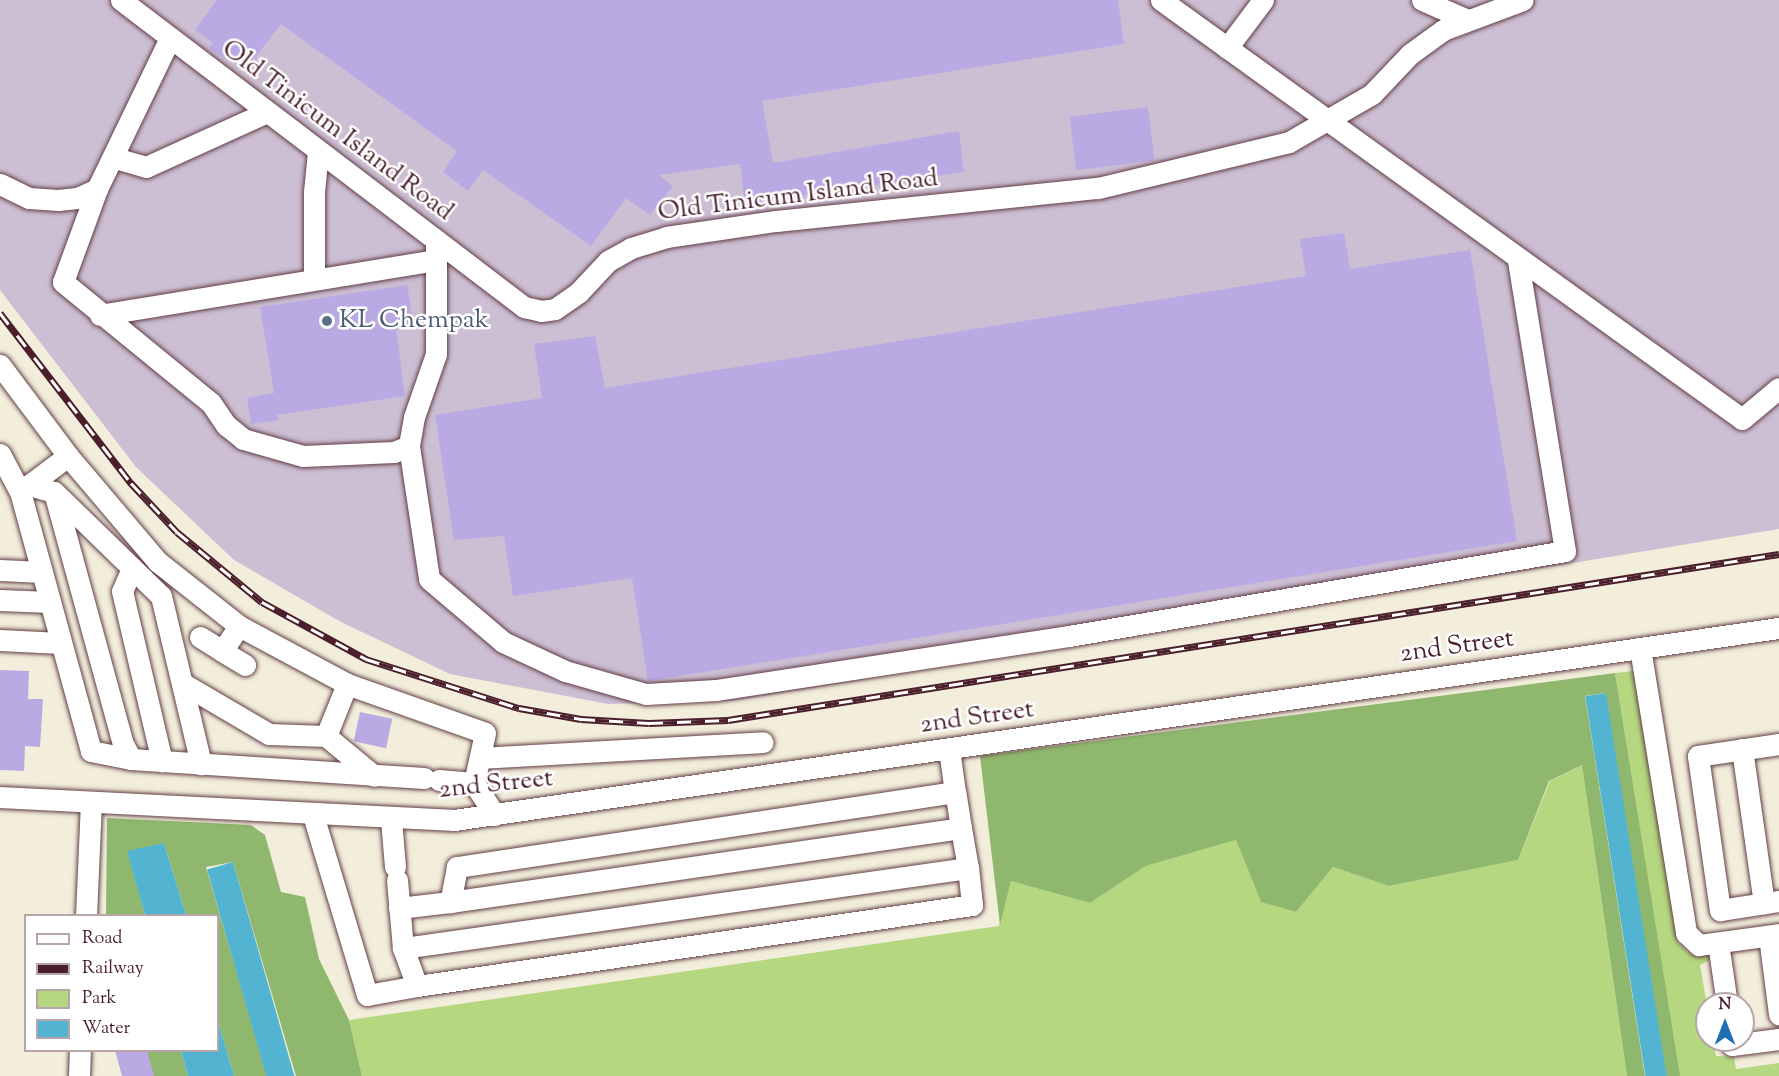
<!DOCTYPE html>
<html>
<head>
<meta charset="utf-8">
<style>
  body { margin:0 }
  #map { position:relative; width:1779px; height:1076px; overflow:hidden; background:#f2eedb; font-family:"Sorts Mill Goudy",serif }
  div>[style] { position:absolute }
  .industrial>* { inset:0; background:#ccbed3 }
  .green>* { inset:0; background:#b4d77f }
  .forest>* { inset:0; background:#8fb86e }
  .water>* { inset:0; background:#52b4d1; transform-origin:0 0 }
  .building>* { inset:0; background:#baaae4; transform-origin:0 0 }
  .roads { filter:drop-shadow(0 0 2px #633e45) drop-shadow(0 0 2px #633e45) }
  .minor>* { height:21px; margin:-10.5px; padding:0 10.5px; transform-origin:10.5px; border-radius:10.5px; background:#fff }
  .rail>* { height:7px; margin-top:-3.5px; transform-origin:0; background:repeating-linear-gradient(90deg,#fff 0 14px,#4a1f2b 0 28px); box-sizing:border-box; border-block:2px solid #4a1f2b }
  .dots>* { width:16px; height:16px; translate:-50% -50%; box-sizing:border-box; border:3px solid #fff; border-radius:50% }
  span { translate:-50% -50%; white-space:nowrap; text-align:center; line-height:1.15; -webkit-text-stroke:5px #fff; paint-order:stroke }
  .street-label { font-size:26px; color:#4a1f2b }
  .service-label { font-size:26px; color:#4e5e75 }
  .left { translate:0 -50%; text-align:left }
  .legend { position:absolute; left:24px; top:914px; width:195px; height:138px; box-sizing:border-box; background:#fff; border:2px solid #b7a5aa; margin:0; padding:8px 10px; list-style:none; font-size:18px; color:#4a1f2b }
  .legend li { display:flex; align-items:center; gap:12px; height:30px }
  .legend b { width:30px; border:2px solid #b7a5aa }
  .north { position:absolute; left:1695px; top:992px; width:60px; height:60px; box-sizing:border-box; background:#fff; border:2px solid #b7a5aa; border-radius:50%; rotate:0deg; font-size:16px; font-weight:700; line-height:24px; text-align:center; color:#4a1f2b }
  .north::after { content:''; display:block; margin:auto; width:21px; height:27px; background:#1f6fb2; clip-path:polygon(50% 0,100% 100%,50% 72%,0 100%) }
</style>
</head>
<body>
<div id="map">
  <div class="industrial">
    <div style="clip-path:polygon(0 0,1779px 0,1779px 529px,733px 701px,608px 704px,450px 674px,339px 621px,234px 560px,136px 467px,0 290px)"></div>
  </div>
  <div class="green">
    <div style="clip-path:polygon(1634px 671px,1678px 943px,1688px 952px,1711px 954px,1712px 959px,1700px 965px,1707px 1005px,1707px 1040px,1713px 1040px,1716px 1056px,1734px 1057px,1736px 1069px,1779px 1063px,1779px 1076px,1679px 1076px,1615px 673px)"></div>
    <div style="clip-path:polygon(1582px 765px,1627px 1076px,362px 1076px,349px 1020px,999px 926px,1011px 881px,1090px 903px,1146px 866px,1236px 840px,1261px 901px,1296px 912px,1333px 867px,1389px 886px,1518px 860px,1550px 781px)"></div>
  </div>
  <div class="forest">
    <div style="clip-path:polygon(1615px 673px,1680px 1076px,1665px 1076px,1605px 693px,1585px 696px,1645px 1076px,1627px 1076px,1582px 765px,1549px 781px,1518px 860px,1389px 886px,1333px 867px,1296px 912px,1261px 902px,1236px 840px,1146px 866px,1090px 903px,1011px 881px,1000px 925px,980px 756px)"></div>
    <div style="clip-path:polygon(107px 818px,251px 825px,265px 835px,281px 892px,305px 897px,319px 959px,349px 1020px,362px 1076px,296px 1076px,233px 862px,206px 867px,267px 1076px,234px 1076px,218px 1021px,218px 916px,186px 915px,164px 843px,128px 852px,145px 915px,106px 916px)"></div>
    <div style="clip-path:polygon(146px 1051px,181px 1051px,188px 1076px,153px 1076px)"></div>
  </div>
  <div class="water">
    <div style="left:1606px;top:693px;width:388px;height:21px;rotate:81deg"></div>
    <div style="clip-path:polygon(164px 843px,186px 915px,145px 915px,127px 851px)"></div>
    <div style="left:233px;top:862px;width:223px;height:27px;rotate:74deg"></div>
    <div style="clip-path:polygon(218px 1021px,234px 1076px,188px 1076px,181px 1051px,218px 1050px)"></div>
  </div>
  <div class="building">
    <div style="clip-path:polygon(217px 0,1118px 0,1124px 44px,762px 101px,773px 163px,959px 131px,964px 172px,745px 204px,740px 164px,659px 175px,673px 186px,650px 215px,626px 198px,591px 246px,483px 170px,468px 191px,443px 172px,457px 151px,281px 24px,247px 68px,228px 55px,225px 59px,209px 48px,213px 43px,195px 30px)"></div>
    <div style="left:1148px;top:107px;width:54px;height:79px;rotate:83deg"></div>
    <div style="clip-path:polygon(1344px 233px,1350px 269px,1470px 250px,1517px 541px,648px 681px,632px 578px,513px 596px,504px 536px,454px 540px,435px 415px,542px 398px,534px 344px,595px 336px,605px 388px,1306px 276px,1300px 239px)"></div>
    <div style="clip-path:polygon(407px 285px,414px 325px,396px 328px,405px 396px,277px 415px,278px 420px,251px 424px,247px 398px,274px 393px,260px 307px)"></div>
    <div style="clip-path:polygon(0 670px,29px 671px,28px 699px,43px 699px,40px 747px,25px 746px,24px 771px,0 770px)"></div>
    <div style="left:360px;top:712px;width:33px;height:30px;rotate:12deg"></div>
    <div style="clip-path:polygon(115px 1050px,147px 1050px,154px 1076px,122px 1076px)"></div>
  </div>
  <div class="roads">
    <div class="minor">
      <div style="left:121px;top:0;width:507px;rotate:37.3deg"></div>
      <div style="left:524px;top:307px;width:17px;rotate:13deg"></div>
      <div style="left:541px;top:311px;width:14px;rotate:-8deg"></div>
      <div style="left:555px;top:309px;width:29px;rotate:-35deg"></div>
      <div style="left:579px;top:292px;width:42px;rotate:-46.9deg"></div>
      <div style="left:608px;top:261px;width:26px;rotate:-29deg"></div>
      <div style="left:631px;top:248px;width:37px;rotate:-17deg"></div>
      <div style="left:666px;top:237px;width:111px;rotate:-8.3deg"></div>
      <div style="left:776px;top:221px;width:324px;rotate:-5.9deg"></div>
      <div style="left:1098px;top:188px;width:196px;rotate:-13.5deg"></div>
      <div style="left:1289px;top:142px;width:96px;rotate:-30deg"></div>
      <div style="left:1372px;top:94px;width:55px;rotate:-46.5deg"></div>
      <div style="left:1410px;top:54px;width:41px;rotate:-36deg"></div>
      <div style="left:1443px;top:30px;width:85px;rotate:-20.6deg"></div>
      <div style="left:1161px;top:0;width:716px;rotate:35.8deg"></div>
      <div style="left:1742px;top:419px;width:48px;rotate:-40deg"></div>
      <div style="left:1422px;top:0;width:47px;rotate:23.8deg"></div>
      <div style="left:170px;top:38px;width:168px;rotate:115.8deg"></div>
      <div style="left:97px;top:189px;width:99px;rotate:110.1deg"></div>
      <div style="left:63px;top:282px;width:191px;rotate:39.3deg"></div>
      <div style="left:211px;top:403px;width:27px;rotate:56deg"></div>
      <div style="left:226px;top:425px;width:22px;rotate:39deg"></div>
      <div style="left:243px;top:439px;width:62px;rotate:15.8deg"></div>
      <div style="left:303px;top:456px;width:91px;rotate:-2.5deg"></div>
      <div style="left:394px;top:452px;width:16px;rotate:-22deg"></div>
      <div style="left:1227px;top:48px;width:60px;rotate:-53.1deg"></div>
      <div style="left:115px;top:153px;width:10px;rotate:45deg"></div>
      <div style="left:122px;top:160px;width:25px;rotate:16deg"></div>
      <div style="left:146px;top:167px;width:133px;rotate:-24.4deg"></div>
      <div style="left:0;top:184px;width:32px;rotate:26deg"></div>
      <div style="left:29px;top:198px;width:29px;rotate:4deg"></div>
      <div style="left:58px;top:200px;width:19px;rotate:-6deg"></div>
      <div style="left:77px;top:198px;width:22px;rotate:-24deg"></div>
      <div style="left:436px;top:240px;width:114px;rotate:90deg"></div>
      <div style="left:436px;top:354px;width:67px;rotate:109.2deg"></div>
      <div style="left:414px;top:417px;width:29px;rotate:100deg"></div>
      <div style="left:409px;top:446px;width:134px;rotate:81.4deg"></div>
      <div style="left:429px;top:579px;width:97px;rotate:40.4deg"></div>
      <div style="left:503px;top:642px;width:68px;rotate:25.1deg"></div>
      <div style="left:565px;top:671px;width:84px;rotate:15.9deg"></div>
      <div style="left:646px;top:694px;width:70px;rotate:-3.3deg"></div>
      <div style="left:716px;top:690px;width:357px;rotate:-8.7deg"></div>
      <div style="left:1069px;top:636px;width:503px;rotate:-9.72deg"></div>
      <div style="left:1565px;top:551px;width:295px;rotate:-99.2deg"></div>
      <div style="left:314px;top:279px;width:87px;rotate:-90deg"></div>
      <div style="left:314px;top:192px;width:41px;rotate:-84.4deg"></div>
      <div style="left:100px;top:315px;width:340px;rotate:-9.3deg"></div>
      <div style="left:0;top:365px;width:114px;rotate:53.2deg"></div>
      <div style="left:0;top:454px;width:43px;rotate:62.2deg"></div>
      <div style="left:29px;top:485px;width:26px;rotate:16deg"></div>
      <div style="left:54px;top:492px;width:149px;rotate:44.2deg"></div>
      <div style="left:161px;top:596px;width:173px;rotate:76.6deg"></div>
      <div style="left:54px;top:492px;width:261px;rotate:74.7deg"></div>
      <div style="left:123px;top:744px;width:17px;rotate:62deg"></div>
      <div style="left:132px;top:568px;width:25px;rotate:113deg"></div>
      <div style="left:122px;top:591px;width:175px;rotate:76.8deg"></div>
      <div style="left:0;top:570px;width:42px;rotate:2.7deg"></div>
      <div style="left:0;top:600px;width:50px;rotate:2.3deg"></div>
      <div style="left:239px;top:626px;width:30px;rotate:124deg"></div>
      <div style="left:222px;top:651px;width:27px;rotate:31deg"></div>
      <div style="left:200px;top:637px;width:26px;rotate:32deg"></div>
      <div style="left:0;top:640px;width:61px;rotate:2.8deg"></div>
      <div style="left:1640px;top:648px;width:289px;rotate:80.8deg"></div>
      <div style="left:1686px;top:933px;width:18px;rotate:43deg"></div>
      <div style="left:1699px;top:945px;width:81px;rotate:-7.8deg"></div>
      <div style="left:182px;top:683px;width:101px;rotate:30.4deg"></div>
      <div style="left:269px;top:734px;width:57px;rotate:2deg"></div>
      <div style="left:326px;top:736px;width:62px;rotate:39.8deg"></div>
      <div style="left:326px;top:736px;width:56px;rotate:-68deg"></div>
      <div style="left:1779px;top:744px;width:82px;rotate:171.6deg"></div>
      <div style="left:1698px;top:756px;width:156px;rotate:81.9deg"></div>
      <div style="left:1720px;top:910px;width:60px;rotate:-8.7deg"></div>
      <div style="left:949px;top:749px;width:43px;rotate:82.1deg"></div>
      <div style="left:1742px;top:749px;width:156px;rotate:81.9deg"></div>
      <div style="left:480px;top:758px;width:283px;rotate:-3.2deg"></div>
      <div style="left:424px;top:778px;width:294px;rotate:-176.3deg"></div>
      <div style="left:131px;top:759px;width:41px;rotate:-168.7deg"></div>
      <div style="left:91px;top:751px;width:269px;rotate:-105.3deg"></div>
      <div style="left:20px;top:492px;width:60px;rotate:-36.9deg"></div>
      <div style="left:68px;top:456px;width:139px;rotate:49.7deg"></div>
      <div style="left:158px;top:562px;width:103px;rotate:38.3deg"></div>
      <div style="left:239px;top:626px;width:123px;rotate:28.2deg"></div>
      <div style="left:347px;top:684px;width:146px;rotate:19.5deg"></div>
      <div style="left:485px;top:733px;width:51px;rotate:102.4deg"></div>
      <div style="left:439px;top:780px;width:35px;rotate:5deg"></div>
      <div style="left:474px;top:783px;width:38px;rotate:57deg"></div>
      <div style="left:0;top:797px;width:455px;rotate:2.9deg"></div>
      <div style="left:454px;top:820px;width:1339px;rotate:-8.25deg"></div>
      <div style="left:313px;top:815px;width:188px;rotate:73.3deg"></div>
      <div style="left:367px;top:995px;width:51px;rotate:-10.2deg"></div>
      <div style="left:391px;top:819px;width:48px;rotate:85.2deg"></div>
      <div style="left:961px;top:828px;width:41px;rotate:80.1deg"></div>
      <div style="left:397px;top:880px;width:68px;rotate:85deg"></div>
      <div style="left:403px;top:948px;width:40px;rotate:69.8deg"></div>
      <div style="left:417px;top:986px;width:561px;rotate:-8.3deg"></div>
      <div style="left:972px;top:905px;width:37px;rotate:-96deg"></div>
      <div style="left:968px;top:868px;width:571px;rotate:171.94deg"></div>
      <div style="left:399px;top:908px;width:51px;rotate:-6.7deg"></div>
      <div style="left:450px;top:902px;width:516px;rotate:-8.24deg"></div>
      <div style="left:961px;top:828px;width:36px;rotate:-99deg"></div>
      <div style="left:955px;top:792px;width:504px;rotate:171.44deg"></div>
      <div style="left:457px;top:867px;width:36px;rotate:101deg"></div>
      <div style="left:86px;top:916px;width:113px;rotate:-87.5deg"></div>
      <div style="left:1769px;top:936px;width:79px;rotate:82.7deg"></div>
      <div style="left:1718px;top:943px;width:62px;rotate:81.6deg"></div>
      <div style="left:1732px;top:1040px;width:5px;rotate:90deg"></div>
      <div style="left:1732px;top:1045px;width:47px;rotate:-7.3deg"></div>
      <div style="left:79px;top:1076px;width:26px;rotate:-88deg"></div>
    </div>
  </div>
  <div class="rail">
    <div style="left:0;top:313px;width:215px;rotate:52.4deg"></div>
    <div style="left:131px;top:483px;width:67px;rotate:46.8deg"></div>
    <div style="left:177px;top:532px;width:110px;rotate:39.5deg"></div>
    <div style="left:262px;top:602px;width:119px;rotate:28.7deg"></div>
    <div style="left:366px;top:659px;width:161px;rotate:17.8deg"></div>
    <div style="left:519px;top:708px;width:63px;rotate:10.1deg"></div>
    <div style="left:581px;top:719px;width:68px;rotate:3.4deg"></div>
    <div style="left:649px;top:723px;width:79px;rotate:-2.2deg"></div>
    <div style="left:728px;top:720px;width:1064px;rotate:-8.98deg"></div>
  </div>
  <div class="dots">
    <div style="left:327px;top:321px;background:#5c6f8a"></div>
  </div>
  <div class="street-label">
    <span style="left:337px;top:131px;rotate:37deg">Old Tinicum Island Road</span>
    <span style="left:798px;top:196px;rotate:-7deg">Old Tinicum Island Road</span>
    <span style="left:1457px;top:647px;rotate:-8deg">2nd Street</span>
    <span style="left:977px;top:718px;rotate:-8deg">2nd Street</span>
    <span style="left:496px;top:785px;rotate:-6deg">2nd Street</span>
  </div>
  <div class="service-label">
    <span class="left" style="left:339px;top:321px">KL Chempak</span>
  </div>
  <ul class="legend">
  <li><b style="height:8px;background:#fff"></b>Road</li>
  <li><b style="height:8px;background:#4a1f2b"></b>Railway</li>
  <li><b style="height:16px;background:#b4d77f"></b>Park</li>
  <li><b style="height:16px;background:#52b4d1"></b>Water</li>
  </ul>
  <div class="north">N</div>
</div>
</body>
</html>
